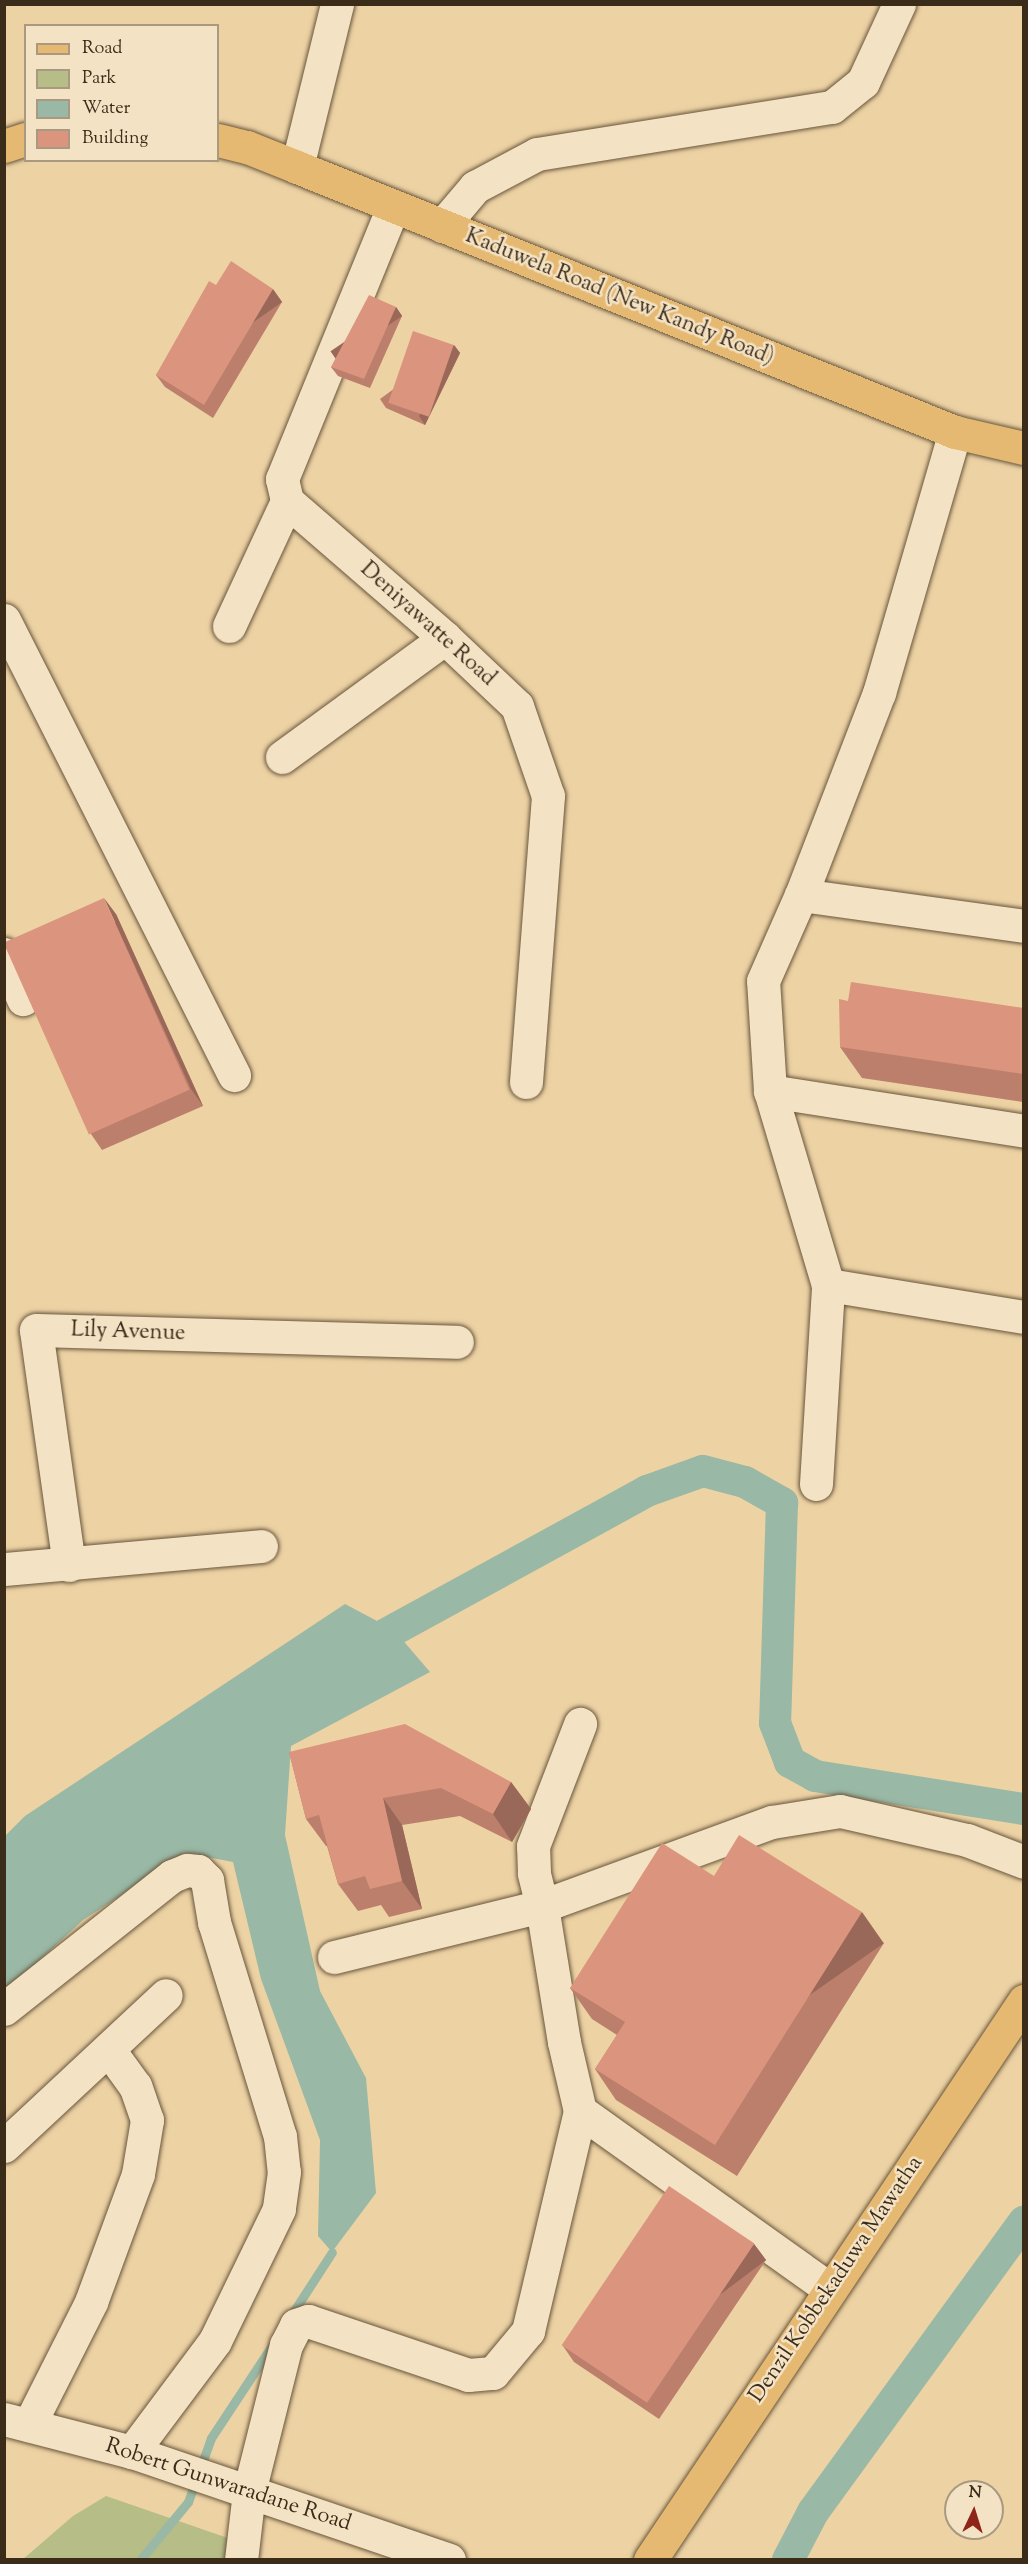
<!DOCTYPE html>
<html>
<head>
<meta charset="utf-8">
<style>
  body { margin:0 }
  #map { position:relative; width:1028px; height:2564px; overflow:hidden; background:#edd2a4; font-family:"Sorts Mill Goudy",serif }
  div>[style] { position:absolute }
  .green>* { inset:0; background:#b6bd87 }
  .water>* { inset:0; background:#99b8a5 }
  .stream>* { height:9px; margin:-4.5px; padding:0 4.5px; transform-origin:4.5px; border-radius:4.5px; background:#99b8a5 }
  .canal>* { height:32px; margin:-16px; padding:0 16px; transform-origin:16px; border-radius:16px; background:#99b8a5 }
  .roads { filter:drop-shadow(0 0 2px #68563c) drop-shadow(0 0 2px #68563c) }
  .minor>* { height:33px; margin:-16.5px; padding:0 16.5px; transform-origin:16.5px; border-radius:16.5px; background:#f3e2c4 }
  .major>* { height:33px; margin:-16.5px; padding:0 16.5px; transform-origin:16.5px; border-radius:16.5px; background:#e6b972 }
  .wall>* { inset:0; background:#bc7f6c }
  .shaded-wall>* { inset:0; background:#996858; transform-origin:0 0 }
  .building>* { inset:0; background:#db947d; transform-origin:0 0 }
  span { translate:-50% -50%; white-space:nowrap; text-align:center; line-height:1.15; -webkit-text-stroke:5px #f3e2c4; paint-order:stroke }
  .street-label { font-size:22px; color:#3b2c19 }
  .frame { position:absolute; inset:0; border:6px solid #3b2c19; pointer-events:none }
  .legend { position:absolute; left:24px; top:24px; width:195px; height:138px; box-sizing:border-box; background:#f3e2c4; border:2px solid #a99980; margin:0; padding:8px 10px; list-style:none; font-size:18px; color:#3b2c19 }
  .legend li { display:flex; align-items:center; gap:12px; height:30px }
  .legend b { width:30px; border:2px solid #a99980 }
  .north { position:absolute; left:944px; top:2480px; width:60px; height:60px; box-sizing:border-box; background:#f3e2c4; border:2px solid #a99980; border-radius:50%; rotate:4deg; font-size:16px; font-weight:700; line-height:24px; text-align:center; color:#3b2c19 }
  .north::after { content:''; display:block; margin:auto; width:21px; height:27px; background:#8f2418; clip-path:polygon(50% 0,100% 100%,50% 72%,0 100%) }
</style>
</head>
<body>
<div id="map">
  <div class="green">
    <div style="clip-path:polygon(106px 2496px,251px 2546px,232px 2559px,22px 2560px,73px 2516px)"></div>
  </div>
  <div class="water">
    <div style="clip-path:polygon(345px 1604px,394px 1630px,430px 1672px,291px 1746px,285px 1835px,320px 1991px,366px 2078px,376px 2193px,332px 2252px,318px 2236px,320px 2140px,261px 1979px,233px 1862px,186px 1853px,83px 1920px,5px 1992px,5px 1836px,25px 1816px)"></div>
  </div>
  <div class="stream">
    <div style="left:290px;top:2317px;width:77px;rotate:-57.1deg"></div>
    <div style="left:140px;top:2560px;width:75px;rotate:-50.4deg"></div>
    <div style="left:188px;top:2502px;width:68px;rotate:-70.2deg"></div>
    <div style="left:211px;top:2438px;width:113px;rotate:-56.6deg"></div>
  </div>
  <div class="canal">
    <div style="left:355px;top:1651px;width:333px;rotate:-28.7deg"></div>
    <div style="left:647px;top:1491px;width:59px;rotate:-19.7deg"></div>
    <div style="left:703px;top:1471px;width:43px;rotate:14.7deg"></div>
    <div style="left:745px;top:1482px;width:43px;rotate:29.6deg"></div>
    <div style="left:782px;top:1503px;width:220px;rotate:91.8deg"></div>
    <div style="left:775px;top:1723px;width:42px;rotate:69deg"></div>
    <div style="left:790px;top:1762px;width:29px;rotate:29deg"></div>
    <div style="left:815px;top:1776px;width:212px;rotate:9deg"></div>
    <div style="left:788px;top:2560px;width:54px;rotate:-62.5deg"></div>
    <div style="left:813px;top:2512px;width:359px;rotate:-54deg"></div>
  </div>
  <div class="roads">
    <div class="minor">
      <div style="left:297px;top:167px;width:168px;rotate:-76.2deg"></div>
      <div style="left:393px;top:207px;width:294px;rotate:112.2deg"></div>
      <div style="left:282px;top:479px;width:23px;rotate:77deg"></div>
      <div style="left:287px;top:501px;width:209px;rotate:40.9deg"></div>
      <div style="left:445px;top:638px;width:99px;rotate:43.4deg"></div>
      <div style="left:517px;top:706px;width:95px;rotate:71deg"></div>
      <div style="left:548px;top:796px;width:287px;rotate:94.4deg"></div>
      <div style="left:442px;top:226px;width:51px;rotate:-49.8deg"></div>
      <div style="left:475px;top:187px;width:70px;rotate:-28deg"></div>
      <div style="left:537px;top:154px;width:299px;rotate:-9.1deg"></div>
      <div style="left:832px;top:107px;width:40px;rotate:-39deg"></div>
      <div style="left:863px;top:82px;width:86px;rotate:-65.2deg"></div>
      <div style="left:4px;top:620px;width:510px;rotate:63.18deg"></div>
      <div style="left:229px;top:626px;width:138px;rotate:-65.1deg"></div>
      <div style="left:282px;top:757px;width:202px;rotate:-36.1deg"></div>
      <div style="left:801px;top:895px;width:225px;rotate:7.9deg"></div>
      <div style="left:4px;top:954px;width:49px;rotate:67.1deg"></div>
      <div style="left:770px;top:1091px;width:257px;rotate:8.9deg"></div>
      <div style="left:828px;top:1285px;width:199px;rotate:9.3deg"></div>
      <div style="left:816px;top:1484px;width:199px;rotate:-86.5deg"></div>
      <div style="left:828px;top:1285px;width:202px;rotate:-106.6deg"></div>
      <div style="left:770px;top:1091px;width:110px;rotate:-93.6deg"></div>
      <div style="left:763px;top:981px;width:94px;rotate:-66.2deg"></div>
      <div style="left:801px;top:895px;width:217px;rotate:-68.9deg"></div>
      <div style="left:879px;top:693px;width:272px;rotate:-73.8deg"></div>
      <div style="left:69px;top:1565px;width:237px;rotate:-98deg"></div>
      <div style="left:36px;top:1330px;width:421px;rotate:1.6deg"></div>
      <div style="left:4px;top:1569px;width:258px;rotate:-5.1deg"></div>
      <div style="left:334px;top:1957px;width:214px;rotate:-13.8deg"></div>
      <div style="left:542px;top:1906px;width:245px;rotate:-20.1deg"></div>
      <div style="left:772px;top:1822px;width:69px;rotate:-9.2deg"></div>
      <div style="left:840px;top:1811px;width:130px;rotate:12.9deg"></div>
      <div style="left:967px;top:1840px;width:61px;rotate:21.1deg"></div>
      <div style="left:4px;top:2009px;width:214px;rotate:-38.4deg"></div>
      <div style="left:172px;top:1876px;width:16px;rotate:-22deg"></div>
      <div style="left:187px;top:1870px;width:11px;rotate:5deg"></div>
      <div style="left:198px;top:1871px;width:13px;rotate:45deg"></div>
      <div style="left:207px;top:1880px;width:43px;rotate:80.5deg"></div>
      <div style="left:214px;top:1922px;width:224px;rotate:72.9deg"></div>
      <div style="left:280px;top:2136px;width:36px;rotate:84deg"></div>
      <div style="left:284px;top:2172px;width:37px;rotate:98deg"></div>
      <div style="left:279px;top:2209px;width:147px;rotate:115.9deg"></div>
      <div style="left:215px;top:2341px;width:139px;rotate:126.8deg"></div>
      <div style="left:580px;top:2111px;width:307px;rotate:35.5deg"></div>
      <div style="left:4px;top:2146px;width:221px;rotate:-43deg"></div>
      <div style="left:4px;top:2419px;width:132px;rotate:14.5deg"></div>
      <div style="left:132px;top:2452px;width:335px;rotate:18.8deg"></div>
      <div style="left:29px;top:2425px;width:138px;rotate:-63.2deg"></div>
      <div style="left:91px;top:2302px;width:136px;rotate:-69.8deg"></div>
      <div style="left:138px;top:2174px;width:55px;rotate:-80.5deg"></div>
      <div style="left:147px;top:2120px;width:36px;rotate:-109deg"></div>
      <div style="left:135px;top:2086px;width:44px;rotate:-125.8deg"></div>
      <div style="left:241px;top:2560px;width:68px;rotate:-83.3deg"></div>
      <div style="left:249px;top:2492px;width:152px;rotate:-75.9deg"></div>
      <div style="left:286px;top:2345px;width:22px;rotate:-63deg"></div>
      <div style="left:296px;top:2325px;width:13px;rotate:-18deg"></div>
      <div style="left:308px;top:2321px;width:169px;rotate:18.6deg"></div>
      <div style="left:468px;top:2375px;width:25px;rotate:-5deg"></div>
      <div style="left:493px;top:2373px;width:55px;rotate:-50.2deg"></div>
      <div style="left:528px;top:2331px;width:226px;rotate:-76.7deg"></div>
      <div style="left:580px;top:2111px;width:71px;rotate:-103.1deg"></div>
      <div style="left:564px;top:2042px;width:138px;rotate:-99.2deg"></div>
      <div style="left:542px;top:1906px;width:34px;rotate:-104deg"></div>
      <div style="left:534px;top:1873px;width:27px;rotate:-92deg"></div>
      <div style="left:533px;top:1846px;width:131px;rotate:-68.9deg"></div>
    </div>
    <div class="major">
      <div style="left:218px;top:140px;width:30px;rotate:14deg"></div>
      <div style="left:247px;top:147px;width:54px;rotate:21.8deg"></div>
      <div style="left:297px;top:167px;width:709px;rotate:21.94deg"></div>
      <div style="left:955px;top:432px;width:71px;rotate:13.1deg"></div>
      <div style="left:4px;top:146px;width:23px;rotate:-18deg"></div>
      <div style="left:650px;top:2560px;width:673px;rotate:-56.22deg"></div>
    </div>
  </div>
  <div class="wall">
    <div style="clip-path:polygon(216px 285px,282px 302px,213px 418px,165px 387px,156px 375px)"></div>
    <div style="clip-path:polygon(396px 307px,402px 316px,370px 388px,338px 376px,331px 367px)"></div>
    <div style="clip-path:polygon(454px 345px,460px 353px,425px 425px,386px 408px,380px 399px)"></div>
    <div style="clip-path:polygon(116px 914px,203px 1106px,102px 1150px,91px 1134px)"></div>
    <div style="clip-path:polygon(848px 1001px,1023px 1008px,1023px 1102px,862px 1078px,840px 1047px)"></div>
    <div style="clip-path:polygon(289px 1752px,511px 1782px,531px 1809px,512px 1842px,460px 1816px,402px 1825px,422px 1909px,389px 1917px,381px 1905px,358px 1911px,338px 1884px,327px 1846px,326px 1846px,306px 1819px)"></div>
    <div style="clip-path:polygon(714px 1876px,884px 1943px,737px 2176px,616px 2100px,595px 2069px,617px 2035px,592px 2019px,570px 1988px)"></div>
    <div style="clip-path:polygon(754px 2244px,766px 2260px,659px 2419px,574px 2362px,563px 2346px)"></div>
  </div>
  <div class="shaded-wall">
    <div style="left:273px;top:289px;width:16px;height:135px;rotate:55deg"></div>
    <div style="left:396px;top:307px;width:11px;height:79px;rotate:56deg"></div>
    <div style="clip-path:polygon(454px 345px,460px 353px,425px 425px,419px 416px)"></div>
    <div style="clip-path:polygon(104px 898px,116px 914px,203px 1106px,191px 1089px)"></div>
    <div style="clip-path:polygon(511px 1782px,531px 1809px,512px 1842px,493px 1814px)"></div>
    <div style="clip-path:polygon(383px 1798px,402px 1825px,422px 1909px,402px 1881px)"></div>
    <div style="left:862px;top:1912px;width:38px;height:275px;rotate:55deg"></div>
    <div style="left:754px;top:2244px;width:20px;height:192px;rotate:53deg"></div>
  </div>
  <div class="building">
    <div style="clip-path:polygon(231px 261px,273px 289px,204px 405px,156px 375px,209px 281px,216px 285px)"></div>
    <div style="clip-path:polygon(369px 295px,396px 307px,364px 379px,331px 367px)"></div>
    <div style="left:413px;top:331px;width:43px;height:76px;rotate:19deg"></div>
    <div style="left:104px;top:898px;width:210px;height:110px;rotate:66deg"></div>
    <div style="clip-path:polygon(851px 982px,1023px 1008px,1023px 1074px,840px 1047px,839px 999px,848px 1001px)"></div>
    <div style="clip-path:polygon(405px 1724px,511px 1782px,493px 1814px,441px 1788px,383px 1798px,402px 1881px,370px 1889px,365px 1876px,338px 1884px,319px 1815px,306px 1819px,289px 1752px)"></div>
    <div style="clip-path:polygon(739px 1835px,862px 1912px,715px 2145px,595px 2069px,625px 2022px,570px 1988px,662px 1843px,714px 1876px)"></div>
    <div style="left:669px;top:2186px;width:103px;height:192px;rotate:34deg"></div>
  </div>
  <div class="street-label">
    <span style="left:619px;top:298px;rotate:22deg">Kaduwela Road (New Kandy Road)</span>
    <span style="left:427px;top:625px;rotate:42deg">Deniyawatte Road</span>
    <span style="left:128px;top:1333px;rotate:2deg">Lily Avenue</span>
    <span style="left:837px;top:2280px;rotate:-56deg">Denzil Kobbekaduwa Mawatha</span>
    <span style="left:228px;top:2486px;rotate:18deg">Robert Gunwaradane Road</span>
  </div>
  <div class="frame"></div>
  <ul class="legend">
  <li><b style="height:8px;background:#e6b972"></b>Road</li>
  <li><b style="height:16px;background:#b6bd87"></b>Park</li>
  <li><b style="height:16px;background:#99b8a5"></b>Water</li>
  <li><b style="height:16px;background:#db947d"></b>Building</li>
  </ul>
  <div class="north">N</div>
</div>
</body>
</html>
